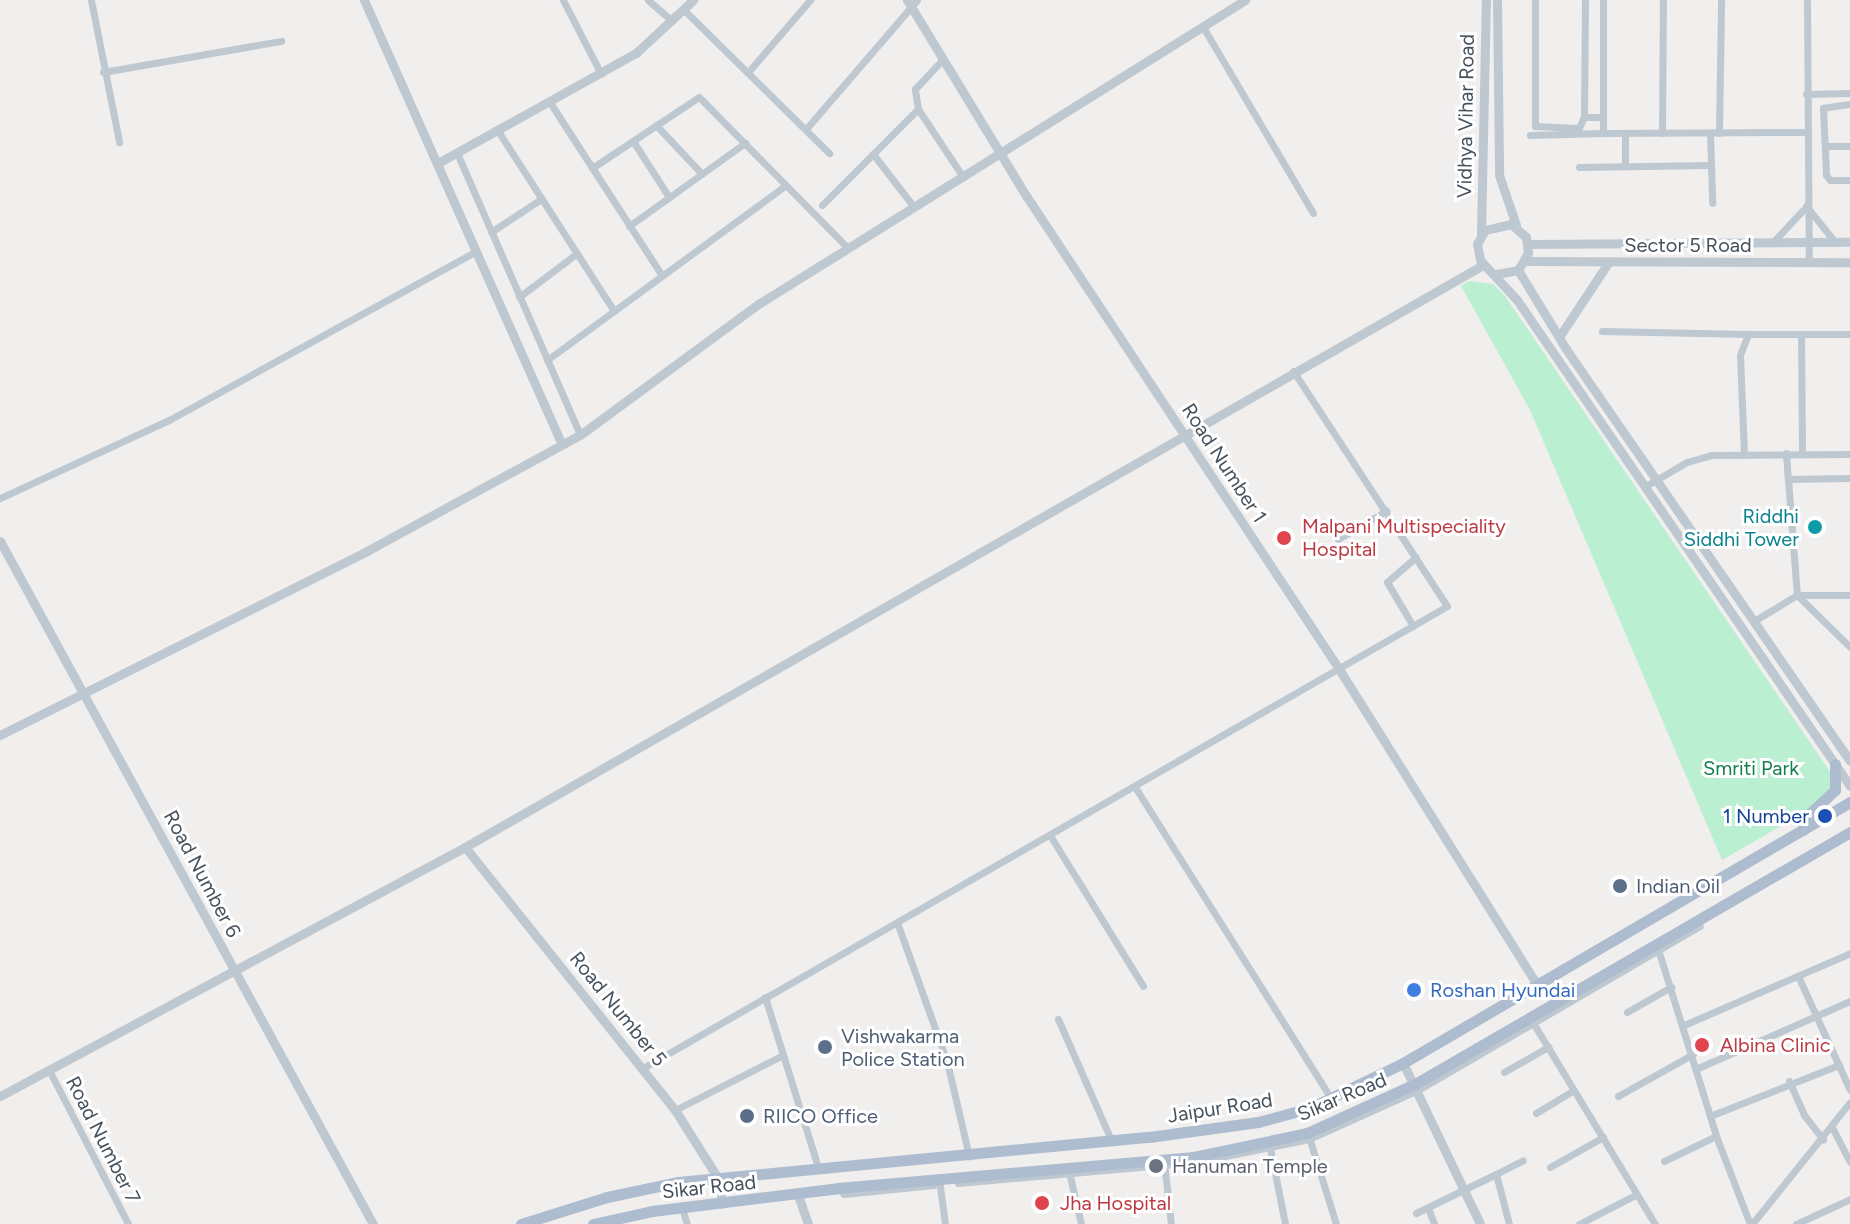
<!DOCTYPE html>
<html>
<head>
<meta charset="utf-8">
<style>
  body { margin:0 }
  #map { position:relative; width:1850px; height:1224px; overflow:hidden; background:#f1eeee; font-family:Figtree,sans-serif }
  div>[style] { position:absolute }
  .green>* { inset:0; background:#bbefd1 }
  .minor>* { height:7px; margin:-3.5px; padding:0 3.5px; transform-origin:3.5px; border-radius:3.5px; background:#bec8d0 }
  .tertiary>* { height:9px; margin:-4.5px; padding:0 4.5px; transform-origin:4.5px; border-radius:4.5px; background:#bec8d0 }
  .primary>* { height:11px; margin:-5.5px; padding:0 5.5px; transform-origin:5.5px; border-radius:5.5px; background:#adbcce }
  .dots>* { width:22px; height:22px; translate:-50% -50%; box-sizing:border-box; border:4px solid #fff; border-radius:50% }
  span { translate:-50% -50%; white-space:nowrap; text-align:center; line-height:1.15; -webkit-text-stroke:6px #fff; paint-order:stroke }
  .street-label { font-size:20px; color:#46515c }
  .culture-label { font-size:20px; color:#0d838f }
  .right { translate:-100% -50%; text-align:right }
  .health-label { font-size:20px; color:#be3a42 }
  .left { translate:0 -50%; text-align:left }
  .park-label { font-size:20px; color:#157e4d }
  .transit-label { font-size:20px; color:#164399 }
  .service-label { font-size:20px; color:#4e5e75 }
  .shop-label { font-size:20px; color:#366cbe }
  .worship-label { font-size:20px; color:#5b616d }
</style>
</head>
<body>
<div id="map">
  <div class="green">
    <div style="clip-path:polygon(1469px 281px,1493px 284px,1505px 296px,1835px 779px,1819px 804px,1722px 860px,1530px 410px,1461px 286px)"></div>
  </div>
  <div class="minor">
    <div style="left:91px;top:0;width:145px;rotate:78.8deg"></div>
    <div style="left:563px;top:0;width:83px;rotate:62.8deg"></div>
    <div style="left:648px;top:0;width:32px;rotate:41deg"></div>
    <div style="left:1535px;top:0;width:126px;rotate:90deg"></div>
    <div style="left:1535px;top:126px;width:44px;rotate:2.6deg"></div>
    <div style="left:1579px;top:128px;width:12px;rotate:-66deg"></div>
    <div style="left:1584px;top:117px;width:19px"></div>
    <div style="left:1603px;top:0;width:133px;rotate:90deg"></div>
    <div style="left:1603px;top:133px;width:203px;rotate:-0.3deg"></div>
    <div style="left:1807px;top:0;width:262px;rotate:89.6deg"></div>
    <div style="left:684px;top:10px;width:204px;rotate:44.6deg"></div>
    <div style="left:1203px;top:27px;width:216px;rotate:59.4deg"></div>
    <div style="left:749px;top:71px;width:94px;rotate:-49.3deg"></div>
    <div style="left:103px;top:72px;width:181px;rotate:-9.9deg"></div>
    <div style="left:1806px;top:94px;width:44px;rotate:-1.3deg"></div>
    <div style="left:549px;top:101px;width:208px;rotate:57.1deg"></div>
    <div style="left:1850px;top:104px;width:27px;rotate:172deg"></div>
    <div style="left:1823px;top:108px;width:67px;rotate:87.4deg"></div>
    <div style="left:1826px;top:175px;width:6px;rotate:51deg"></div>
    <div style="left:1830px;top:180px;width:20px"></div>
    <div style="left:918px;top:109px;width:20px;rotate:-99deg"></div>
    <div style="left:915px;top:89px;width:41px;rotate:-47deg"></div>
    <div style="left:1584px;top:117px;width:117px;rotate:-89.5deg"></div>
    <div style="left:656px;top:125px;width:67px;rotate:46.8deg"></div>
    <div style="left:806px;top:129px;width:170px;rotate:-49.3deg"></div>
    <div style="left:498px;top:131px;width:214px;rotate:57.2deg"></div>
    <div style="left:1662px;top:133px;width:133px;rotate:-89.6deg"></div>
    <div style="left:1719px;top:133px;width:133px;rotate:-89.1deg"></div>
    <div style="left:1710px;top:134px;width:31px;rotate:88deg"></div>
    <div style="left:1530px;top:135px;width:73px;rotate:-1.6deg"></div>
    <div style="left:633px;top:141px;width:67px;rotate:57.3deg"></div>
    <div style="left:1826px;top:146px;width:24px"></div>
    <div style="left:457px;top:153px;width:308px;rotate:66.4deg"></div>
    <div style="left:873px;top:154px;width:67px;rotate:52.3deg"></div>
    <div style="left:1625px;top:165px;width:31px;rotate:-90deg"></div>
    <div style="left:1579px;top:167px;width:132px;rotate:-0.9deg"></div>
    <div style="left:1711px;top:165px;width:38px;rotate:88deg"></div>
    <div style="left:592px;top:168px;width:128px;rotate:-33.6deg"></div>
    <div style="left:699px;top:97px;width:212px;rotate:45.4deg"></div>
    <div style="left:822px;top:205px;width:136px;rotate:-45deg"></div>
    <div style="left:918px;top:109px;width:82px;rotate:56.5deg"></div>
    <div style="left:1806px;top:206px;width:46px;rotate:51.1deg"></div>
    <div style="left:629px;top:226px;width:143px;rotate:-35.6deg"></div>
    <div style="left:491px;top:232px;width:60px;rotate:-33.4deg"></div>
    <div style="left:1772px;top:243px;width:45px;rotate:-46.8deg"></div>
    <div style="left:519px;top:297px;width:71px;rotate:-37deg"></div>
    <div style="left:1602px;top:331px;width:146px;rotate:1.2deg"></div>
    <div style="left:1801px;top:334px;width:120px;rotate:89.5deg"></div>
    <div style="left:547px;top:360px;width:296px;rotate:-36.2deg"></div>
    <div style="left:1786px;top:453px;width:26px;rotate:86deg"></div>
    <div style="left:1744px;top:455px;width:100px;rotate:-92.3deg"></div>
    <div style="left:1740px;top:355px;width:22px;rotate:-69deg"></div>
    <div style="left:1748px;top:334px;width:102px"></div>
    <div style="left:1850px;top:478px;width:62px;rotate:179.1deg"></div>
    <div style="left:1788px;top:479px;width:116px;rotate:85.6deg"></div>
    <div style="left:1797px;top:595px;width:74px;rotate:44.5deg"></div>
    <div style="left:1644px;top:487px;width:50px;rotate:-30.2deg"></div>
    <div style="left:1687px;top:462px;width:26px;rotate:-16deg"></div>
    <div style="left:1712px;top:455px;width:138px;rotate:-0.4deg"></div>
    <div style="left:0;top:498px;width:186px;rotate:-24.8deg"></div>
    <div style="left:169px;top:420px;width:349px;rotate:-28.8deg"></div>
    <div style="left:1338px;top:539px;width:56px;rotate:-30.3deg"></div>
    <div style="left:1754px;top:621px;width:50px;rotate:-31.2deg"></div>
    <div style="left:1797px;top:595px;width:53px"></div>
    <div style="left:1413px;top:626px;width:51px;rotate:-120.6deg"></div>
    <div style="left:1387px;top:582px;width:38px;rotate:-41deg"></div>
    <div style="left:1135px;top:787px;width:370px;rotate:57.8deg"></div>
    <div style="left:1051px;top:837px;width:175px;rotate:58.3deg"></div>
    <div style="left:898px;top:925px;width:145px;rotate:70.3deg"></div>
    <div style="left:947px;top:1062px;width:97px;rotate:76.8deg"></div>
    <div style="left:1657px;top:946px;width:199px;rotate:72.7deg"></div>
    <div style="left:1716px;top:1136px;width:94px;rotate:68.9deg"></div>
    <div style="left:1798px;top:976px;width:125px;rotate:65.5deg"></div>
    <div style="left:765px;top:997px;width:181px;rotate:72.7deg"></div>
    <div style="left:1627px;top:1012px;width:51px;rotate:-29.6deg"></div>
    <div style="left:1058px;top:1019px;width:132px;rotate:66.3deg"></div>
    <div style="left:1532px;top:1021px;width:237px;rotate:58.8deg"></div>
    <div style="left:1684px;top:1025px;width:181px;rotate:-23.4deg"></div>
    <div style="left:643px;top:1068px;width:927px;rotate:-29.88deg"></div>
    <div style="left:1447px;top:606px;width:281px;rotate:-123.2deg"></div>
    <div style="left:1698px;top:1068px;width:166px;rotate:-23.8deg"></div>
    <div style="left:49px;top:1070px;width:173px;rotate:62.8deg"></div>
    <div style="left:1504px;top:1072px;width:51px;rotate:-29.6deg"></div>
    <div style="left:1789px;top:1081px;width:37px;rotate:66deg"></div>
    <div style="left:1804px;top:1115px;width:31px;rotate:52deg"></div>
    <div style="left:1618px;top:1096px;width:86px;rotate:-29.2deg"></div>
    <div style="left:675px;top:1110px;width:121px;rotate:-27deg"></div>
    <div style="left:1536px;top:1113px;width:44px;rotate:-31.2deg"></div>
    <div style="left:1710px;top:1116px;width:139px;rotate:-21.6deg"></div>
    <div style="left:1832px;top:1127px;width:39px;rotate:63deg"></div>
    <div style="left:1308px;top:1134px;width:94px;rotate:72.7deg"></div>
    <div style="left:1270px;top:1148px;width:77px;rotate:78.8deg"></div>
    <div style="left:1201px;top:1161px;width:110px;rotate:-11.5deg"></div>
    <div style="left:1309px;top:1139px;width:120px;rotate:-24.2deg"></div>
    <div style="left:1418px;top:1090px;width:326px;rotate:-30.2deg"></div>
    <div style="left:1664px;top:1161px;width:58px;rotate:-25.7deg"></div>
    <div style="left:1164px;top:1162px;width:62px;rotate:83.6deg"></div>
    <div style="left:1550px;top:1167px;width:61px;rotate:-29.5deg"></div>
    <div style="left:1069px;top:1172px;width:53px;rotate:77deg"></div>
    <div style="left:1496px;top:1174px;width:30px;rotate:-27deg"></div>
    <div style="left:939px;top:1179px;width:45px;rotate:82.4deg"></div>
    <div style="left:958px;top:1183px;width:220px;rotate:-5deg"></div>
    <div style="left:838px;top:1188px;width:8px;rotate:45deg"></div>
    <div style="left:844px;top:1194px;width:90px;rotate:-5.7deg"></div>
    <div style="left:682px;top:1208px;width:17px;rotate:73deg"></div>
    <div style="left:1428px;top:1208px;width:17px;rotate:69deg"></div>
    <div style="left:1416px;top:1213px;width:89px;rotate:-26deg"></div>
    <div style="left:1496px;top:1174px;width:52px;rotate:75.4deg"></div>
    <div style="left:1579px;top:1224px;width:65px;rotate:-27.3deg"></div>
    <div style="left:1752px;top:1224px;width:156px;rotate:-51.2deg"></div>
    <div style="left:1796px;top:1224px;width:60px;rotate:-24.8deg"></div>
  </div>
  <div class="tertiary">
    <div style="left:364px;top:0;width:486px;rotate:66deg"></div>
    <div style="left:907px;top:0;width:231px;rotate:58.7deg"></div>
    <div style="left:1027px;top:197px;width:566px;rotate:56.53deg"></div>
    <div style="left:1339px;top:669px;width:374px;rotate:57.9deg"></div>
    <div style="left:1497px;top:0;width:175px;rotate:89.3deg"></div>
    <div style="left:1499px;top:175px;width:53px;rotate:71.2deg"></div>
    <div style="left:438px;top:163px;width:227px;rotate:-29.1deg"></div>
    <div style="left:636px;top:53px;width:78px;rotate:-42.9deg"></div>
    <div style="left:1481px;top:234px;width:234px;rotate:-88.8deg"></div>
    <div style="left:1528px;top:244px;width:322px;rotate:-0.4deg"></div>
    <div style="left:1525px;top:261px;width:325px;rotate:0.2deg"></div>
    <div style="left:1518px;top:270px;width:92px;rotate:58.7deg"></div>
    <div style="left:1566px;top:349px;width:500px;rotate:55.42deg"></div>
    <div style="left:1496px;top:274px;width:22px;rotate:-10deg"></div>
    <div style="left:1518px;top:270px;width:20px;rotate:-60deg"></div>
    <div style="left:1528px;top:253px;width:16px;rotate:-97deg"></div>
    <div style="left:1526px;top:237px;width:20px;rotate:-139deg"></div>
    <div style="left:1511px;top:224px;width:27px;rotate:167deg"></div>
    <div style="left:1485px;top:230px;width:16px;rotate:120deg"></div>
    <div style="left:1477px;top:244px;width:16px;rotate:79deg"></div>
    <div style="left:1480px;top:260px;width:54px;rotate:47.2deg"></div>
    <div style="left:1517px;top:300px;width:589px;rotate:55.58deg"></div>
    <div style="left:1559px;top:337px;width:89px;rotate:-56.5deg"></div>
    <div style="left:0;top:541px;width:778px;rotate:61.36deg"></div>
    <div style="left:0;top:735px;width:408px;rotate:-26.6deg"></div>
    <div style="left:365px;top:552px;width:245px;rotate:-28.6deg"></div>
    <div style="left:580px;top:435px;width:223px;rotate:-36.3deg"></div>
    <div style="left:760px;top:303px;width:572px;rotate:-31.99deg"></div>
    <div style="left:465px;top:847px;width:337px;rotate:51.4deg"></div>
    <div style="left:675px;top:1110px;width:83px;rotate:57.8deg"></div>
    <div style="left:719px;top:1180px;width:24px;rotate:83deg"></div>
    <div style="left:1403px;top:1063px;width:178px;rotate:64.4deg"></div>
    <div style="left:0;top:1096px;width:527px;rotate:-28.17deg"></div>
    <div style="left:465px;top:847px;width:1173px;rotate:-29.76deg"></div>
    <div style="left:798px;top:1195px;width:31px;rotate:71deg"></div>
  </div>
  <div class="primary">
    <div style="left:1803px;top:830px;width:11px;rotate:-85deg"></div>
    <div style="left:1804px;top:819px;width:42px;rotate:-43.1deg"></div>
    <div style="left:1835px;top:790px;width:26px;rotate:-90deg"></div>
    <div style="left:521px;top:1224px;width:90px;rotate:-17.4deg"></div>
    <div style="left:607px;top:1197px;width:73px;rotate:-11.9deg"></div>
    <div style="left:678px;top:1182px;width:473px;rotate:-5.5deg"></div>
    <div style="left:1149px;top:1137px;width:110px;rotate:-7.8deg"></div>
    <div style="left:1258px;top:1122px;width:54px;rotate:-15.1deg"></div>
    <div style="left:1310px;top:1108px;width:103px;rotate:-25.8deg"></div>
    <div style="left:1403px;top:1063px;width:518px;rotate:-30.28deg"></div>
    <div style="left:593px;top:1224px;width:60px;rotate:-12.4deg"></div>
    <div style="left:652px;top:1211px;width:187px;rotate:-7deg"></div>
    <div style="left:838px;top:1188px;width:357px;rotate:-5deg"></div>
    <div style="left:1194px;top:1157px;width:116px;rotate:-12deg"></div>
    <div style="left:1307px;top:1133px;width:119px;rotate:-24.4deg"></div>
    <div style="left:1415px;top:1084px;width:503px;rotate:-30.08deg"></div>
  </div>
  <div class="dots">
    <div style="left:1815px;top:527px;background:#0f9aa8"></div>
    <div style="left:1284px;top:538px;background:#e0444e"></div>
    <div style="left:1825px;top:816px;background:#1a4fb4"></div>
    <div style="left:1620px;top:886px;background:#5c6f8a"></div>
    <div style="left:1414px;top:990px;background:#3f7fe0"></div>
    <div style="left:1702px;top:1045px;background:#e0444e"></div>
    <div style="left:825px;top:1047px;background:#5c6f8a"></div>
    <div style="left:747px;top:1116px;background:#5c6f8a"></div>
    <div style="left:1156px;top:1166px;background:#6b7280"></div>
    <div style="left:1042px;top:1203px;background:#e0444e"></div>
  </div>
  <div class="street-label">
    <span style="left:1466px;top:116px;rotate:-89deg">Vidhya Vihar Road</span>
    <span style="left:1688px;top:245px">Sector 5 Road</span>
    <span style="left:1224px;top:463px;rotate:57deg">Road Number 1</span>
    <span style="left:202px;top:874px;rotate:62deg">Road Number 6</span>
    <span style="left:618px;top:1009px;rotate:51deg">Road Number 5</span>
    <span style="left:1342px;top:1097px;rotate:-23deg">Sikar Road</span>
    <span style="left:1220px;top:1108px;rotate:-9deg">Jaipur Road</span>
    <span style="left:103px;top:1140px;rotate:63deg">Road Number 7</span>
    <span style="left:709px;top:1187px;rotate:-6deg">Sikar Road</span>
  </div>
  <div class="culture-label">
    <span class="right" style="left:1799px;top:528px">Riddhi<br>Siddhi Tower</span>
  </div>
  <div class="health-label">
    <span class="left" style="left:1302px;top:538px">Malpani Multispeciality<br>Hospital</span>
    <span class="left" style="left:1720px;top:1045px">Albina Clinic</span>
    <span class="left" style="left:1060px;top:1203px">Jha Hospital</span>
  </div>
  <div class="park-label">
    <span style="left:1751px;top:768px">Smriti Park</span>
  </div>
  <div class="transit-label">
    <span class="right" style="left:1809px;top:816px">1 Number</span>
  </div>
  <div class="service-label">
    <span class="left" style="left:1636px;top:886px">Indian Oil</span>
    <span class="left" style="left:841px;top:1048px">Vishwakarma<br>Police Station</span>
    <span class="left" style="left:763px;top:1116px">RIICO Office</span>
  </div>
  <div class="shop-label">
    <span class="left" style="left:1430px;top:990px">Roshan Hyundai</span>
  </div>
  <div class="worship-label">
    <span class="left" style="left:1172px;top:1166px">Hanuman Temple</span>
  </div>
</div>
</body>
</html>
